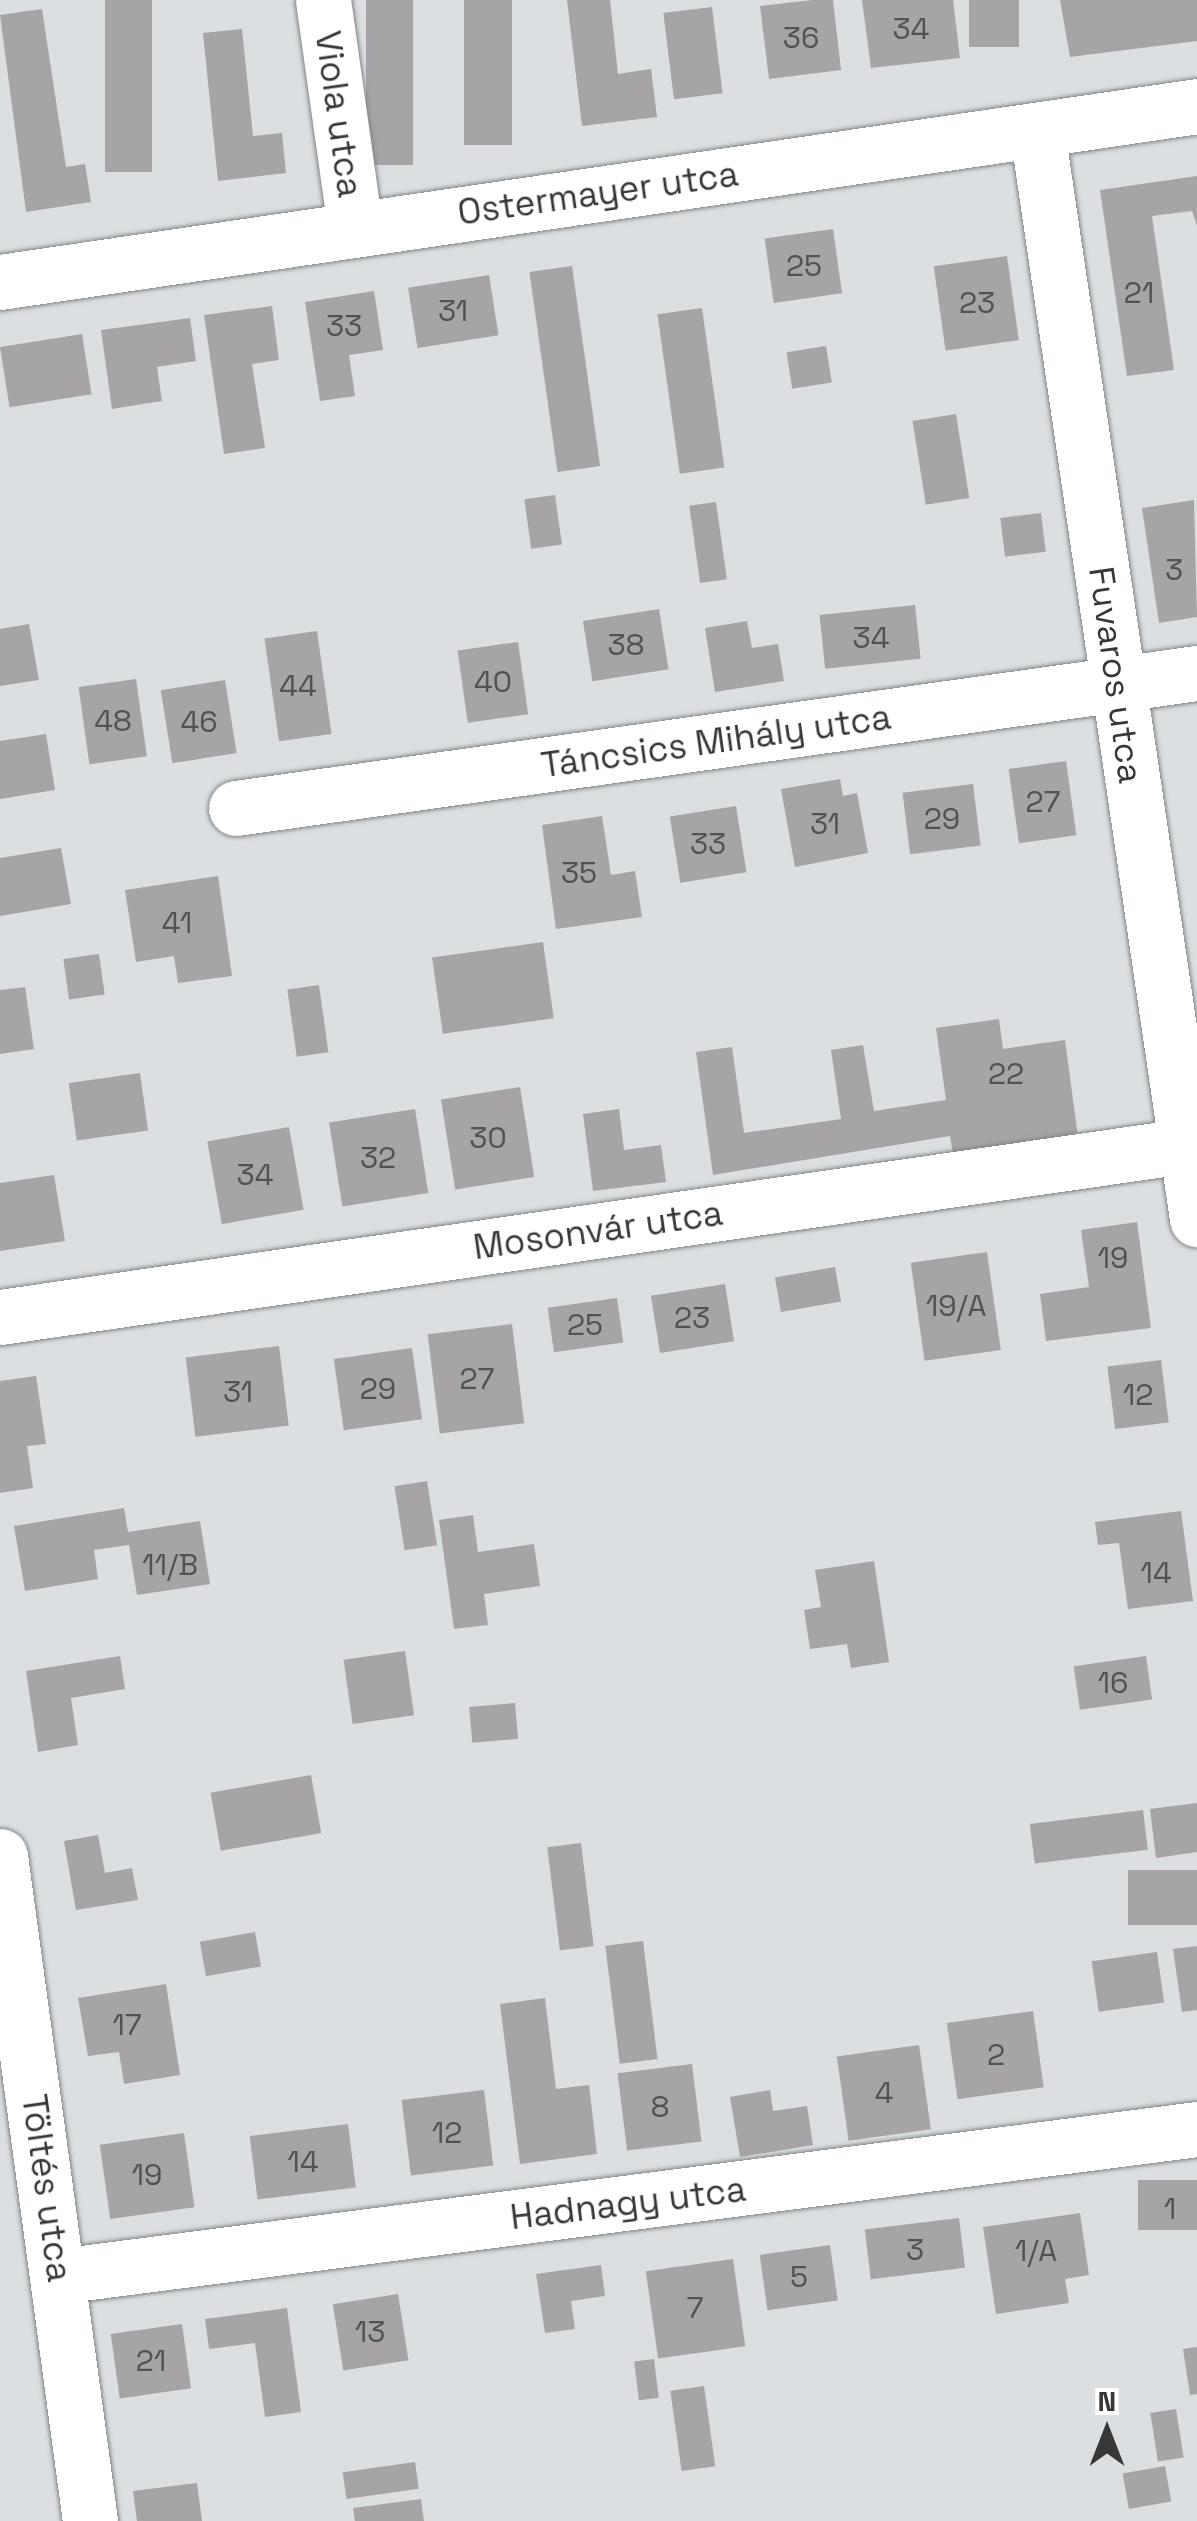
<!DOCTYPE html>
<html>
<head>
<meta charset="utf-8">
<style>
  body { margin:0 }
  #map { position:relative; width:1197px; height:2521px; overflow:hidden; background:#dbdfe1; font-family:"Space Grotesk",sans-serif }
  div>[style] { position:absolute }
  .building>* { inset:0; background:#a6a4a7; transform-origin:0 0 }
  .roads { filter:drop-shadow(0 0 2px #828587) drop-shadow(0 0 2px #828587) }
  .minor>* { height:55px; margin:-27.5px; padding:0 27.5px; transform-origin:27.5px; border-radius:27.5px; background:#fff }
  span { translate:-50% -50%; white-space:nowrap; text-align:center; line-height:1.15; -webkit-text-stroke:8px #fff; paint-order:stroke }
  .number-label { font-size:30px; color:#515254 }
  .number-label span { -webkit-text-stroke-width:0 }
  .street-label { font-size:35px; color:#353738 }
  .north { position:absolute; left:1057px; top:2381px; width:100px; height:100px; -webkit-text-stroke:8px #fff; paint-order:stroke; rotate:0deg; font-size:28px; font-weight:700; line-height:40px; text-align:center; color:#353738 }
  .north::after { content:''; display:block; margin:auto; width:35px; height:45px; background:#353738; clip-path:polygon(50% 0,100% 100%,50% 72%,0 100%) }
</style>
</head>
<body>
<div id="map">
  <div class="building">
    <div style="left:105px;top:0;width:47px;height:172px"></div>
    <div style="left:366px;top:0;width:47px;height:165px"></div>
    <div style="left:464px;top:0;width:48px;height:145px"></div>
    <div style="clip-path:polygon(567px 0,610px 0,618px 74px,651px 69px,657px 117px,582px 126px)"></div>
    <div style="clip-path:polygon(812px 0,833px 0,841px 70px,769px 79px,760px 6px)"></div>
    <div style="clip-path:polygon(862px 0,953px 0,960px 58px,871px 68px)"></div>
    <div style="left:969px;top:0;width:50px;height:47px"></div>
    <div style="clip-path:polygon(1060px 0,1197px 0,1197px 41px,1070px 57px)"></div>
    <div style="left:712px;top:7px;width:87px;height:49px;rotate:83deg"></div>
    <div style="clip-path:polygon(42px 9px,66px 167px,85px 164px,91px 202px,26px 212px,0 15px)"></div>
    <div style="clip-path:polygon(242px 29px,253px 136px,282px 133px,286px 173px,218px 181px,203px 33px)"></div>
    <div style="clip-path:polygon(1197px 176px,1197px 226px,1192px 211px,1152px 216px,1174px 370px,1127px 376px,1100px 190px)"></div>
    <div style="left:833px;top:229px;width:65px;height:69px;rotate:82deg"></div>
    <div style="left:1007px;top:256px;width:85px;height:74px;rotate:82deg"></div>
    <div style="left:572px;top:266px;width:202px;height:43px;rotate:82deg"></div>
    <div style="left:489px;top:275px;width:61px;height:82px;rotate:81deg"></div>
    <div style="clip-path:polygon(374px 291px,383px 350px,349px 355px,355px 396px,320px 401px,305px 302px)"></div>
    <div style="clip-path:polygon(272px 306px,279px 360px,252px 364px,265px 448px,224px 454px,204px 315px)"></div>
    <div style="left:702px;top:308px;width:161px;height:45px;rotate:82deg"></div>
    <div style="clip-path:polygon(190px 318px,196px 361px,157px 367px,162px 401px,112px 409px,101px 330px)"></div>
    <div style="left:82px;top:334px;width:61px;height:83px;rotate:81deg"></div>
    <div style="left:826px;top:346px;width:37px;height:40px;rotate:81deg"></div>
    <div style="left:956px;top:414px;width:85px;height:44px;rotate:81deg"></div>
    <div style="left:555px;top:495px;width:50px;height:31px;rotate:82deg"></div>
    <div style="clip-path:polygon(1194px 500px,1197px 617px,1159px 623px,1142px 508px)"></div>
    <div style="left:716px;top:502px;width:78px;height:27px;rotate:82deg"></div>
    <div style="left:1041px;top:513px;width:39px;height:41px;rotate:83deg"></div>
    <div style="left:915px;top:605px;width:54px;height:96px;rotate:84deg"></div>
    <div style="left:659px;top:609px;width:61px;height:77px;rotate:81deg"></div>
    <div style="clip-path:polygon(747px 621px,752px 648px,778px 644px,784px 681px,715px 692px,705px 628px)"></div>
    <div style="clip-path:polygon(29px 624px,39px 680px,0 686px,0 629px)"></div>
    <div style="left:317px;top:631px;width:104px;height:53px;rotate:82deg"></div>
    <div style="left:518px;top:642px;width:73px;height:61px;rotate:82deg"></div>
    <div style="left:136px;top:679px;width:78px;height:58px;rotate:82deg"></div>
    <div style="left:225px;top:680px;width:74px;height:65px;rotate:81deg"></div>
    <div style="clip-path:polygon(46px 734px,55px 790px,0 799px,0 741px)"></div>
    <div style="left:1066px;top:761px;width:75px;height:58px;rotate:82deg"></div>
    <div style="clip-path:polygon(840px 779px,843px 796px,857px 793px,868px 853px,795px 867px,781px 789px)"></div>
    <div style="left:973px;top:784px;width:62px;height:71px;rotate:83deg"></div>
    <div style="left:736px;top:806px;width:67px;height:67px;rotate:81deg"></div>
    <div style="clip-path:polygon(602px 816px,611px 875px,635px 871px,642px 917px,556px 929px,542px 825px)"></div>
    <div style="clip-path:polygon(61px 848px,71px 904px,0 916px,0 858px)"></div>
    <div style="clip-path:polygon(218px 876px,232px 976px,178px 983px,174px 956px,136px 962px,125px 890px)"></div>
    <div style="left:543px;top:942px;width:77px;height:112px;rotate:82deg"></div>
    <div style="left:99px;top:954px;width:41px;height:36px;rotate:82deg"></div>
    <div style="left:319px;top:985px;width:68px;height:32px;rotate:82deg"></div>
    <div style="clip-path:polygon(25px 987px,34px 1049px,0 1054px,0 990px)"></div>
    <div style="clip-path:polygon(999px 1019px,1003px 1049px,1065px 1040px,1078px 1137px,953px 1154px,950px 1136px,713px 1175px,696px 1052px,732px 1047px,744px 1133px,841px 1119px,831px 1050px,863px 1045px,874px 1111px,946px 1100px,936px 1028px)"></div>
    <div style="left:140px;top:1073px;width:58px;height:72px;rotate:82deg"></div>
    <div style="left:520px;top:1087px;width:91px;height:80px;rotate:81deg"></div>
    <div style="left:415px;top:1109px;width:85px;height:87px;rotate:81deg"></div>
    <div style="clip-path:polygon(619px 1109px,624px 1150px,661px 1145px,666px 1182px,593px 1191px,583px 1114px)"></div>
    <div style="left:289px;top:1127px;width:84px;height:83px;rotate:80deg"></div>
    <div style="clip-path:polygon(54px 1175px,65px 1241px,0 1251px,0 1183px)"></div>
    <div style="clip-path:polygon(1137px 1222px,1151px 1328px,1046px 1341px,1040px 1294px,1089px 1287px,1081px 1230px)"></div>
    <div style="left:987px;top:1252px;width:99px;height:77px;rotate:82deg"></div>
    <div style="left:835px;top:1267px;width:35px;height:61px;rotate:80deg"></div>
    <div style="left:725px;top:1284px;width:58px;height:75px;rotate:81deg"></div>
    <div style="left:617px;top:1298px;width:45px;height:70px;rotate:82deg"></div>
    <div style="left:512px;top:1324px;width:100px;height:85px;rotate:83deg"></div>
    <div style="left:279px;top:1346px;width:80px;height:94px;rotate:83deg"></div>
    <div style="left:412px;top:1348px;width:72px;height:79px;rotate:82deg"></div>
    <div style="left:1161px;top:1360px;width:63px;height:54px;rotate:83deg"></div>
    <div style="clip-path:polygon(36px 1376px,46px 1444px,27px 1446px,33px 1488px,0 1493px,0 1381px)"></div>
    <div style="left:427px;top:1481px;width:65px;height:33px;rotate:81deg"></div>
    <div style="clip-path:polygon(124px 1508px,128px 1532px,200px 1521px,210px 1584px,137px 1595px,129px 1545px,94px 1550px,98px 1579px,25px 1591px,14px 1526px)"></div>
    <div style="clip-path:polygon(1181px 1511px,1193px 1601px,1128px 1609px,1119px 1543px,1098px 1545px,1095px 1522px)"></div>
    <div style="clip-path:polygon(473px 1515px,478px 1552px,534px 1544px,540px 1586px,484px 1594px,488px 1625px,454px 1629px,439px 1520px)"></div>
    <div style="clip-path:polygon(874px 1561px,889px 1662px,851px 1668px,847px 1644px,810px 1649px,804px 1610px,821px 1607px,815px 1570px)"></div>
    <div style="left:405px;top:1651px;width:65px;height:62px;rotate:82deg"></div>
    <div style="clip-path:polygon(120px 1656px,125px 1689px,71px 1698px,78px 1745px,38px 1752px,26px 1671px)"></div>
    <div style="left:1146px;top:1656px;width:44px;height:73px;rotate:82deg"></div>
    <div style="left:515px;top:1703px;width:36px;height:46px;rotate:85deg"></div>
    <div style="left:311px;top:1775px;width:59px;height:102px;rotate:80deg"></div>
    <div style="clip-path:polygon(1197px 1803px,1197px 1852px,1156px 1858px,1150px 1809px)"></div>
    <div style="left:1143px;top:1810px;width:40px;height:114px;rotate:83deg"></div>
    <div style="clip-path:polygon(98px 1835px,105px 1873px,132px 1868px,138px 1900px,76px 1910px,64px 1841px)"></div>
    <div style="left:581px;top:1843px;width:104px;height:34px;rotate:83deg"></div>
    <div style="left:1197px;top:1870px;width:55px;height:69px;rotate:90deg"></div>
    <div style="left:255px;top:1932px;width:35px;height:56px;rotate:80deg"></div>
    <div style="left:643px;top:1941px;width:119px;height:38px;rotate:83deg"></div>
    <div style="clip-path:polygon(1197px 1946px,1197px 2010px,1182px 2012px,1173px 1949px)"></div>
    <div style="left:1157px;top:1952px;width:51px;height:66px;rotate:82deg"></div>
    <div style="clip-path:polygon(166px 1984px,180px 2075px,124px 2084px,119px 2052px,88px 2056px,78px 1998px)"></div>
    <div style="clip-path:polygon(545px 1998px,556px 2089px,589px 2085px,597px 2154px,520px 2164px,500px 2004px)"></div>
    <div style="left:1033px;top:2011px;width:77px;height:87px;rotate:82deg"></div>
    <div style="left:919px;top:2045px;width:85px;height:83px;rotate:82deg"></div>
    <div style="left:692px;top:2064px;width:78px;height:75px;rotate:83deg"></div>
    <div style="left:484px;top:2090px;width:76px;height:83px;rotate:83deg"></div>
    <div style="clip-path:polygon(770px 2090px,773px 2111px,807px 2106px,813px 2145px,740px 2157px,730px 2097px)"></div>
    <div style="left:348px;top:2124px;width:64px;height:99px;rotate:83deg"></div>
    <div style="left:184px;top:2133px;width:75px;height:85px;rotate:82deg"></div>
    <div style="left:1197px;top:2180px;width:50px;height:59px;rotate:90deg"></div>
    <div style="clip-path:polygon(1080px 2213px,1089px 2275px,1065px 2279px,1069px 2303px,996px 2314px,983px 2227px)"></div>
    <div style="left:959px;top:2218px;width:50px;height:95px;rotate:83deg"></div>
    <div style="left:830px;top:2245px;width:56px;height:71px;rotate:82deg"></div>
    <div style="left:733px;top:2259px;width:88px;height:88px;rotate:82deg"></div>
    <div style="clip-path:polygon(601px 2265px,605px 2296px,571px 2301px,575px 2329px,545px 2333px,536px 2274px)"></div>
    <div style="left:398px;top:2294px;width:67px;height:66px;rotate:81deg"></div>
    <div style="clip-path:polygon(287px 2308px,301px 2412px,265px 2417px,255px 2343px,209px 2349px,205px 2319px)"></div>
    <div style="left:182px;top:2324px;width:65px;height:72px;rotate:82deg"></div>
    <div style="clip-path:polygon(1197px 2347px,1197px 2394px,1190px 2395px,1183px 2349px)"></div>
    <div style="left:654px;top:2359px;width:39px;height:20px;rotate:83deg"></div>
    <div style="left:704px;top:2386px;width:81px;height:34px;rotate:82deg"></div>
    <div style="left:1176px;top:2409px;width:49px;height:26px;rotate:81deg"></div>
    <div style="left:415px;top:2462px;width:27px;height:73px;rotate:82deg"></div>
    <div style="left:1165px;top:2466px;width:36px;height:43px;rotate:80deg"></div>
    <div style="clip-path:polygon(197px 2483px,202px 2521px,137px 2521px,133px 2491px)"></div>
    <div style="clip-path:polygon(421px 2499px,424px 2521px,355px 2521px,353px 2508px)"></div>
  </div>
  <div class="roads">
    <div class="minor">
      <div style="left:323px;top:0;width:230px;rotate:82deg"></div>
      <div style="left:1037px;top:131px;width:1100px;rotate:81.63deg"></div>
      <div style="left:0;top:282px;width:1210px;rotate:-8.36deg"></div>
      <div style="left:236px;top:808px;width:970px;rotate:-8deg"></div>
      <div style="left:0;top:1317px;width:1209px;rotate:-8.22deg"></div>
      <div style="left:0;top:1856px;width:671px;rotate:82.29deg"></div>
      <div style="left:59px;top:2276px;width:1147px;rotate:-7.36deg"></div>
    </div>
  </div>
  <div class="number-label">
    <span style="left:911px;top:29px">34</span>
    <span style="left:801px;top:38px">36</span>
    <span style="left:804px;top:266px">25</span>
    <span style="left:1139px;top:293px">21</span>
    <span style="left:977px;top:303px">23</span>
    <span style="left:453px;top:311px">31</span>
    <span style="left:344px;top:326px">33</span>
    <span style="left:1174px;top:570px">3</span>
    <span style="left:871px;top:638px">34</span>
    <span style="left:626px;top:645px">38</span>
    <span style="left:493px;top:682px">40</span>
    <span style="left:298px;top:686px">44</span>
    <span style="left:113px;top:721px">48</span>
    <span style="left:199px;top:722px">46</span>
    <span style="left:1043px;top:802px">27</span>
    <span style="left:942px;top:819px">29</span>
    <span style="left:825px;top:824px">31</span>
    <span style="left:708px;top:844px">33</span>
    <span style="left:579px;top:873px">35</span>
    <span style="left:177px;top:923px">41</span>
    <span style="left:1006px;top:1074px">22</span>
    <span style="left:488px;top:1138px">30</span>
    <span style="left:378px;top:1158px">32</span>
    <span style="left:255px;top:1175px">34</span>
    <span style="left:1113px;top:1258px">19</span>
    <span style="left:956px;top:1306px">19/A</span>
    <span style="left:692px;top:1318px">23</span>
    <span style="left:585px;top:1325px">25</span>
    <span style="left:477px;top:1379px">27</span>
    <span style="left:378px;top:1389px">29</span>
    <span style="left:238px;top:1392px">31</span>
    <span style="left:1138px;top:1395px">12</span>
    <span style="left:170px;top:1565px">11/B</span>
    <span style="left:1156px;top:1573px">14</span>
    <span style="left:1113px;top:1683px">16</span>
    <span style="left:127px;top:2025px">17</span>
    <span style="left:996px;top:2055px">2</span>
    <span style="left:884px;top:2093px">4</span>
    <span style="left:660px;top:2107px">8</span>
    <span style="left:447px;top:2133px">12</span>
    <span style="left:303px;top:2162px">14</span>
    <span style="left:147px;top:2175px">19</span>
    <span style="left:1170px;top:2209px">1</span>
    <span style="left:915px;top:2250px">3</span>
    <span style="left:1036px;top:2251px">1/A</span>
    <span style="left:799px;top:2277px">5</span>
    <span style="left:695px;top:2308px">7</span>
    <span style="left:370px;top:2332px">13</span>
    <span style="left:151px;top:2361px">21</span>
  </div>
  <div class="street-label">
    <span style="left:339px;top:114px;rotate:82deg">Viola utca</span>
    <span style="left:598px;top:193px;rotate:-8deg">Ostermayer utca</span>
    <span style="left:1116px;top:675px;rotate:82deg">Fuvaros utca</span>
    <span style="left:716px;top:741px;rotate:-8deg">Táncsics Mihály utca</span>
    <span style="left:598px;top:1230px;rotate:-8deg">Mosonvár utca</span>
    <span style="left:47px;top:2188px;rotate:82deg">Töltés utca</span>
    <span style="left:628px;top:2203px;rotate:-7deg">Hadnagy utca</span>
  </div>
  <div class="north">N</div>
</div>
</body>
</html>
